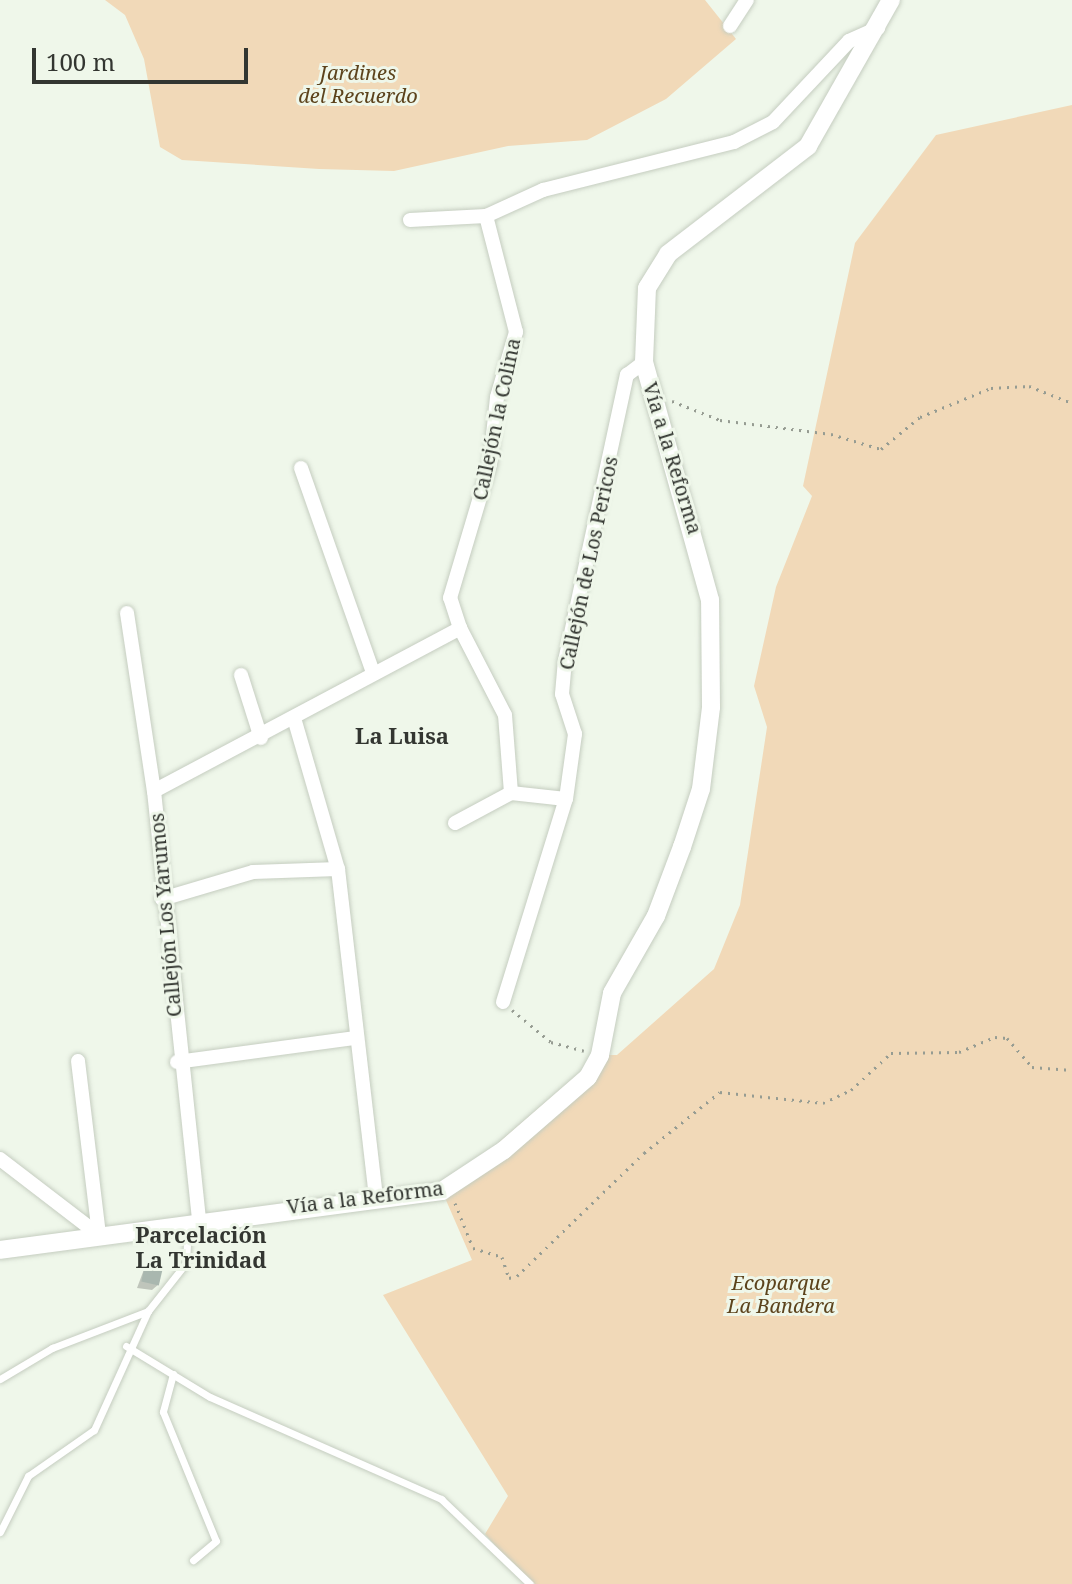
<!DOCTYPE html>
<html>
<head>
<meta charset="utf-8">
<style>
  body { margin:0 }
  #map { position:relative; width:1072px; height:1584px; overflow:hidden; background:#eff7ea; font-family:"Noto Serif",serif }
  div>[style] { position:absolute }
  .green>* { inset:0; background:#f1d9b8 }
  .shadow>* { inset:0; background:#0003 }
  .building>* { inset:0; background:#a9b7af; transform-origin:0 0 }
  .path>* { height:3px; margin-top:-1.5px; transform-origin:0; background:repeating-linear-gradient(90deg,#969c92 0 2px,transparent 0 8px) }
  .roads { filter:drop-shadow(0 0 2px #c5cdc0) drop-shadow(0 0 2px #c5cdc0) }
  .service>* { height:7px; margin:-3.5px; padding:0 3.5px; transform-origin:3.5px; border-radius:3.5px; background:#fff }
  .minor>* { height:14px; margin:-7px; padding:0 7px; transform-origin:7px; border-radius:7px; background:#fff }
  .tertiary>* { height:18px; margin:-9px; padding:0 9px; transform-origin:9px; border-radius:9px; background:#fff }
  span { translate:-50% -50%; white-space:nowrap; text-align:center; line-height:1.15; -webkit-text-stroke:6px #eff7ea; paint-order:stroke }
  .park-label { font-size:20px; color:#5c431c; font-style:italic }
  .street-label { font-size:20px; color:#333631 }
  .neighbourhood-label { font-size:22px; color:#333631; font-weight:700 }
  .scale { position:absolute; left:32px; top:48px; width:216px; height:36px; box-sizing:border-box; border:4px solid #333631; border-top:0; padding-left:10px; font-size:24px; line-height:28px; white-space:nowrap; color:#333631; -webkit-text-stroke:6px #eff7ea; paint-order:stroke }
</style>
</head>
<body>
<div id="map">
  <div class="green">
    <div style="clip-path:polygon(105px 0,705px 0,736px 39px,666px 99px,587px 140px,508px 146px,394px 171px,319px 169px,182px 160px,160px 147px,144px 59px,125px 15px)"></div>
    <div style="clip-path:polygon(1072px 105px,1072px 1584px,530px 1584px,485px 1534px,508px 1496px,383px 1295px,472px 1260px,442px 1191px,600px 1055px,617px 1055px,714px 969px,740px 905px,767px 727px,754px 686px,776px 587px,812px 496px,803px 486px,855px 243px,936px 135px)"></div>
  </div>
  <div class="shadow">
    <div style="clip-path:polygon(146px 1264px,159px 1284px,152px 1290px,137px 1288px)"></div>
  </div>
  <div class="building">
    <div style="left:146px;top:1261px;width:18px;height:21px;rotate:13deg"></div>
  </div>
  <div class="path">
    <div style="left:672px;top:401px;width:52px;rotate:21.6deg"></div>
    <div style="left:720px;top:420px;width:112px;rotate:7.2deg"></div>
    <div style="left:831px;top:434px;width:52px;rotate:16.7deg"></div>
    <div style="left:881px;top:449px;width:50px;rotate:-39.4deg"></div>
    <div style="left:920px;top:417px;width:77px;rotate:-22.2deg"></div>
    <div style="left:991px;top:388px;width:38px;rotate:-3deg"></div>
    <div style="left:1029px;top:386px;width:46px;rotate:21.6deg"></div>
    <div style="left:512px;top:1010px;width:50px;rotate:39.4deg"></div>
    <div style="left:551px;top:1042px;width:34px;rotate:15deg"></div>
    <div style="left:455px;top:1203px;width:48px;rotate:68.2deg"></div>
    <div style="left:473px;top:1248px;width:30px;rotate:17deg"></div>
    <div style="left:502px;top:1257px;width:22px;rotate:72deg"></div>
    <div style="left:509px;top:1278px;width:8px;rotate:-14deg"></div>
    <div style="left:517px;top:1276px;width:177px;rotate:-44.1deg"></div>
    <div style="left:644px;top:1153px;width:97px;rotate:-38.8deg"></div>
    <div style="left:720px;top:1092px;width:104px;rotate:6.1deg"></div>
    <div style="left:823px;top:1103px;width:31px;rotate:-25deg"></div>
    <div style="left:851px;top:1090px;width:54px;rotate:-42.8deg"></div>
    <div style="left:891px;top:1053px;width:68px;rotate:-0.8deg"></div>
    <div style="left:959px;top:1052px;width:39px;rotate:-23deg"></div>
    <div style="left:995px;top:1037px;width:12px;rotate:5deg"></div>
    <div style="left:1007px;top:1038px;width:38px;rotate:49deg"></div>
    <div style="left:1032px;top:1067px;width:40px;rotate:4.3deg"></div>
  </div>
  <div class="roads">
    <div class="service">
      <div style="left:126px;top:1346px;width:98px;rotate:31.3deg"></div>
      <div style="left:210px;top:1397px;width:253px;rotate:23.8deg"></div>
      <div style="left:441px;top:1499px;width:123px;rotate:43.7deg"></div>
      <div style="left:173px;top:1374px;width:39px;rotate:105deg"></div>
      <div style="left:163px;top:1412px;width:139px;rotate:67.7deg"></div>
      <div style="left:216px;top:1541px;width:30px;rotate:140deg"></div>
      <div style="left:0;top:1379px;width:61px;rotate:-30.8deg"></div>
      <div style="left:52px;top:1348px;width:103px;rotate:-21.1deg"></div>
      <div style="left:148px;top:1311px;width:61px;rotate:-51.6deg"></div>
      <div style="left:186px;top:1263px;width:36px;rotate:-87deg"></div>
      <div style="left:0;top:1532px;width:63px;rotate:-63.4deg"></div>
      <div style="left:28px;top:1476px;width:80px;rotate:-34.9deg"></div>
      <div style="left:94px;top:1430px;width:131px;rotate:-65.6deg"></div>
    </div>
    <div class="minor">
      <div style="left:730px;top:26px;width:31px;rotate:-57deg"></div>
      <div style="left:410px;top:220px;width:76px;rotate:-3deg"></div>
      <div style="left:486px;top:216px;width:63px;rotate:-24.5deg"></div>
      <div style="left:543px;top:190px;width:197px;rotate:-14.1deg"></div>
      <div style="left:734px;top:142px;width:44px;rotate:-27.1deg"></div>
      <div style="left:773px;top:122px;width:111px;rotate:-46.8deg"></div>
      <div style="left:849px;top:41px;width:32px;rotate:-24deg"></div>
      <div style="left:301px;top:468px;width:216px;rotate:70.6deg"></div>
      <div style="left:127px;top:613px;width:180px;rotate:81.4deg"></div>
      <div style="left:154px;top:791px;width:429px;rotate:84deg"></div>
      <div style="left:460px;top:628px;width:98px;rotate:62.7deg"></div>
      <div style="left:505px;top:715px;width:78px;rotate:85.6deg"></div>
      <div style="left:241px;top:675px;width:66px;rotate:72.4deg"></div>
      <div style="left:294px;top:718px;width:157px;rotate:73.8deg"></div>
      <div style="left:338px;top:869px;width:332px;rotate:83.4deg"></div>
      <div style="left:154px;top:791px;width:347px;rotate:-28deg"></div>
      <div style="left:460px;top:628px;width:32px;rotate:-108deg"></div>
      <div style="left:450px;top:598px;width:140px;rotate:-73.4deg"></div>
      <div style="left:490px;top:464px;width:67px;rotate:-84deg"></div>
      <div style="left:497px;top:397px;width:68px;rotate:-73.7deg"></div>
      <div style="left:516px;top:332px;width:120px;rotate:-104.5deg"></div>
      <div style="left:455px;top:823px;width:64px;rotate:-28.2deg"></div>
      <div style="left:511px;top:793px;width:55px;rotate:6.2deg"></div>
      <div style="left:162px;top:899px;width:95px;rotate:-16.5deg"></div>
      <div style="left:253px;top:872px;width:85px;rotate:-2deg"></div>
      <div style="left:503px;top:1002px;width:213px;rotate:-72.8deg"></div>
      <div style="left:566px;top:799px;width:66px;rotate:-82.1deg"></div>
      <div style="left:575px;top:734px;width:42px;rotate:-108deg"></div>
      <div style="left:562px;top:694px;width:33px;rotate:-85deg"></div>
      <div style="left:565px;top:661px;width:293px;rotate:-77.8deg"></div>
      <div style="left:627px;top:375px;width:21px;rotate:-37deg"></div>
      <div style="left:78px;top:1061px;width:175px;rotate:83.1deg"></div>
      <div style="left:177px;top:1062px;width:179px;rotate:-7.7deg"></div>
      <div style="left:0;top:1159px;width:125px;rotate:37.5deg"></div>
    </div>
    <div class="tertiary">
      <div style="left:0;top:1250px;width:446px;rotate:-7.6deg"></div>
      <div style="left:442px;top:1191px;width:74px;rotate:-33.5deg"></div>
      <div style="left:504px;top:1150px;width:111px;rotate:-41deg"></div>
      <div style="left:588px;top:1077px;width:25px;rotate:-61deg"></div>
      <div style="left:600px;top:1055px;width:63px;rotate:-79deg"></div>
      <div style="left:612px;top:993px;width:89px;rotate:-60.3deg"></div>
      <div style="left:656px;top:916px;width:74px;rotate:-69.4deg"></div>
      <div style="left:682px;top:847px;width:61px;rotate:-71.9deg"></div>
      <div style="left:701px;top:789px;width:83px;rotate:-83deg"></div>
      <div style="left:711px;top:707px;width:107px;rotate:-90.5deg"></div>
      <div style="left:710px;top:600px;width:247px;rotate:-105.5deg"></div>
      <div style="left:644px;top:362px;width:74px;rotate:-87.7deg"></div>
      <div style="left:647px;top:288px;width:40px;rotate:-58deg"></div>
      <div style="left:668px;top:254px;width:177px;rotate:-37.6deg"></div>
      <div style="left:808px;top:146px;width:168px;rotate:-60.4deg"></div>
    </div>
  </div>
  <div class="park-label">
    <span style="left:358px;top:84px">Jardines<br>del Recuerdo</span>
    <span style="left:781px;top:1294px">Ecoparque<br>La Bandera</span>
  </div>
  <div class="street-label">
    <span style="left:496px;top:419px;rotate:-78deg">Callejón la Colina</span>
    <span style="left:673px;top:458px;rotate:73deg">Vía a la Reforma</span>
    <span style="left:588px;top:563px;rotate:-78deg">Callejón de Los Pericos</span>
    <span style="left:165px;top:915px;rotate:-95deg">Callejón Los Yarumos</span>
    <span style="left:365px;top:1197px;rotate:-7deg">Vía a la Reforma</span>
  </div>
  <div class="neighbourhood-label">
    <span style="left:402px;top:736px">La Luisa</span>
    <span style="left:201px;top:1247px">Parcelación<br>La Trinidad</span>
  </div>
  <div class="scale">100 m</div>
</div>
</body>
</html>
